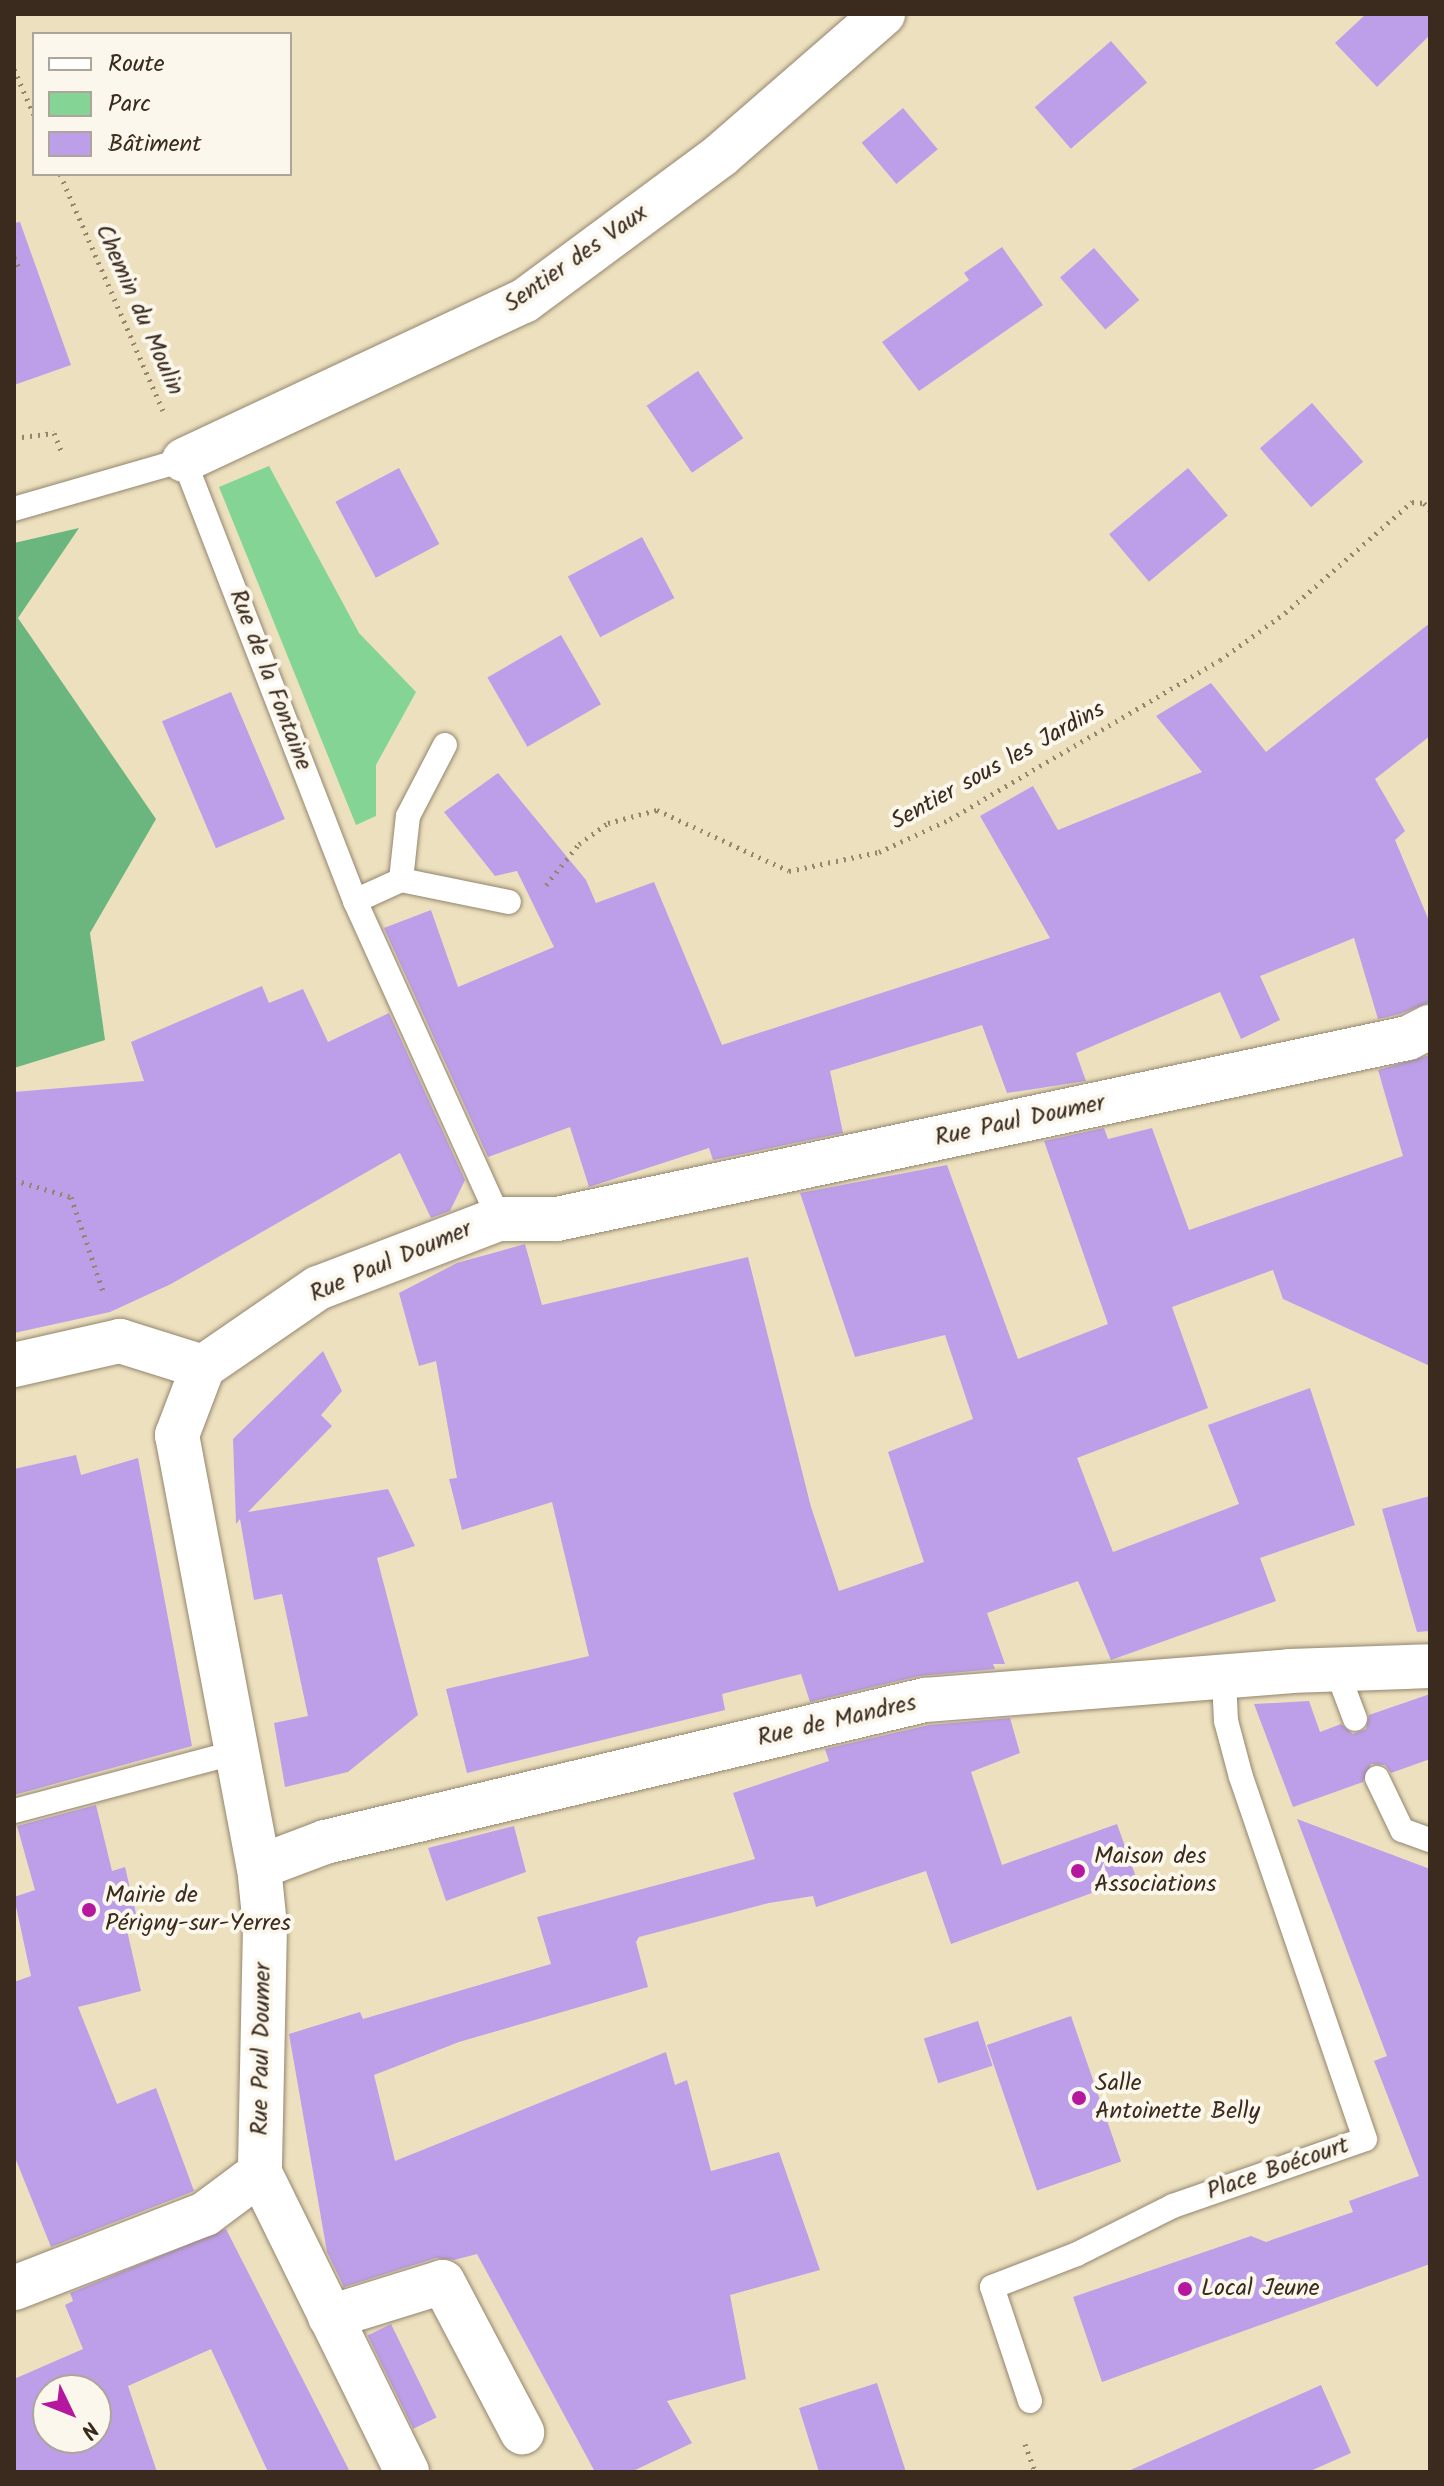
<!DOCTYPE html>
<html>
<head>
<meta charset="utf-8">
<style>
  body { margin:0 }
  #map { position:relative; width:1444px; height:2486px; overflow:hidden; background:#ece0be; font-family:Kalam,sans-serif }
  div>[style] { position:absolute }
  .green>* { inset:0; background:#84d595 }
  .forest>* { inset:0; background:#6bb67e }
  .building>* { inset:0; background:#bd9fe9; transform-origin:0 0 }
  .path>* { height:5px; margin-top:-2.5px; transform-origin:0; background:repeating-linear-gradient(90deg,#94856e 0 2px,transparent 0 8px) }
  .roads { filter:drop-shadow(0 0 2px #94856e) drop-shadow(0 0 2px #94856e) }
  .service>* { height:24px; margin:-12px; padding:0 12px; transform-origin:12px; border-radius:12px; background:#fff }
  .minor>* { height:44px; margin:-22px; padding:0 22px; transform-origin:22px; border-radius:22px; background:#fff }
  .tertiary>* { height:44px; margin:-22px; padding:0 22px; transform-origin:22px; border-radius:22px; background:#fff }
  .dots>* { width:22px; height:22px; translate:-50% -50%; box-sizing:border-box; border:4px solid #fbf7ec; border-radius:50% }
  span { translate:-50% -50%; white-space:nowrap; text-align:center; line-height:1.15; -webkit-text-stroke:8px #fbf7ec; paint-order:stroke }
  .street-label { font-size:24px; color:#3b2a1e }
  .poi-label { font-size:24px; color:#3b2a1e }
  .left { translate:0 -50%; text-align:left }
  .frame { position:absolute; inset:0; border:16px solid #3b2a1e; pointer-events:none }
  .legend { position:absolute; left:32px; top:32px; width:260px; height:144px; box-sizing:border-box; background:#fbf7ec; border:2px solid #aea59a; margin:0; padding:10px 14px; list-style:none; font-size:24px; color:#3b2a1e }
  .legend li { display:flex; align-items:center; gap:16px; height:40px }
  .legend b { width:40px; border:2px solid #aea59a }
  .north { position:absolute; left:32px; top:2374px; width:80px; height:80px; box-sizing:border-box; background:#fbf7ec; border:2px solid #aea59a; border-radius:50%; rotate:133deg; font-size:22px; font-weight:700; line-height:32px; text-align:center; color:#3b2a1e }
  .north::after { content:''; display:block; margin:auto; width:28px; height:36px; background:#b5179e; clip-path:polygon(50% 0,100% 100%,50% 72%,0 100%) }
</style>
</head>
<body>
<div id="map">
  <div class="green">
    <div style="clip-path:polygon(269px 466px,359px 633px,416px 692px,376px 765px,376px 816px,356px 825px,219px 487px)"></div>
  </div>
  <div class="forest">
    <div style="clip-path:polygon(79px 528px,18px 618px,156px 819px,90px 933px,105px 1040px,14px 1068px,14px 543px)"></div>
  </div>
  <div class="building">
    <div style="clip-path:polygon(1366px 14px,1430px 14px,1430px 35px,1377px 87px,1335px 43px)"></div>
    <div style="left:1111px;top:41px;width:55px;height:101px;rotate:49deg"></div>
    <div style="left:903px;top:108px;width:54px;height:54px;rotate:50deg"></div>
    <div style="clip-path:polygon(20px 222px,71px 365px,14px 385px,14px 223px)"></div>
    <div style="clip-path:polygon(1002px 247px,1043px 305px,919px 391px,882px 342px,969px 280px,964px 273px)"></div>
    <div style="left:1094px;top:248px;width:69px;height:45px;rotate:49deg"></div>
    <div style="left:698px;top:371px;width:81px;height:62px;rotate:56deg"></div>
    <div style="left:1312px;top:403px;width:78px;height:69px;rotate:49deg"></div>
    <div style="left:399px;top:468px;width:86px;height:72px;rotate:62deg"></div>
    <div style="left:1188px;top:468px;width:62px;height:103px;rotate:50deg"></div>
    <div style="left:642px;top:537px;width:69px;height:84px;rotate:62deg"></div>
    <div style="clip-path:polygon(1430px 623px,1430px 736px,1375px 779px,1405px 831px,1395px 840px,1430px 923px,1430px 1002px,1400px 1014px,1378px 1019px,1354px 938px,1260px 976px,1280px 1020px,1241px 1039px,1220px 992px,1076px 1053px,1086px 1081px,1007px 1093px,982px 1025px,830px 1071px,843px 1133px,713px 1160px,709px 1148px,589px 1187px,570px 1127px,488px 1157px,384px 928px,431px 910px,458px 987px,554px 947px,517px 871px,495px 876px,444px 812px,498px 773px,586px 880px,596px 903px,654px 882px,722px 1045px,1050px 938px,980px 816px,1033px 786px,1058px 830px,1202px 772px,1156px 716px,1211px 683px,1266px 752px)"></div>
    <div style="left:561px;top:635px;width:80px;height:85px;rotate:60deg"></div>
    <div style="left:231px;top:692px;width:138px;height:75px;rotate:67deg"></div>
    <div style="clip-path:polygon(262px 986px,269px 1003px,303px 989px,328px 1042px,389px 1013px,465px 1180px,450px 1211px,431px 1218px,400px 1153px,171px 1284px,110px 1312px,14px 1333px,14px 1092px,144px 1081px,131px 1042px)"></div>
    <div style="clip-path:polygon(1430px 1055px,1430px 1366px,1283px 1299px,1273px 1270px,1172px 1307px,1208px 1408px,1077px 1458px,1113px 1552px,1239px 1504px,1208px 1425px,1310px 1388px,1355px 1525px,1260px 1558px,1276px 1601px,1111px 1660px,1078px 1581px,987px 1613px,1005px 1664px,993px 1664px,995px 1669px,919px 1676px,810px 1702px,801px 1674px,722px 1694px,725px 1710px,467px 1773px,446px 1689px,589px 1656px,552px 1502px,462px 1530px,449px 1479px,457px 1478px,436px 1361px,419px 1366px,399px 1293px,457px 1263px,525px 1244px,542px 1305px,748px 1257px,811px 1507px,839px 1591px,924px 1562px,888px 1452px,973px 1419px,945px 1335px,855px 1357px,800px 1193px,947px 1165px,1018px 1359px,1108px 1324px,1044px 1141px,1104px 1128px,1108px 1139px,1152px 1128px,1189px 1230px,1403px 1156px,1378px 1070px)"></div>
    <div style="clip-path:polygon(323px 1351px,342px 1391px,321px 1415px,332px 1426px,248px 1512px,388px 1489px,415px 1546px,377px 1558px,418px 1715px,348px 1772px,285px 1787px,274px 1723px,308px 1716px,282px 1594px,254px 1600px,240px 1519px,236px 1524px,233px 1439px)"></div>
    <div style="clip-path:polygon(76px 1455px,81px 1475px,138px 1458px,192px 1746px,14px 1795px,14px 1469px)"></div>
    <div style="clip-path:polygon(1430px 1496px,1430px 1631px,1417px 1632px,1382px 1509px)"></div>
    <div style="clip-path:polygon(1430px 1694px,1430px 1759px,1391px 1773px,1385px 1765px,1371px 1764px,1363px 1782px,1293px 1807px,1254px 1704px,1309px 1701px,1320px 1732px,1341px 1724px,1353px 1734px,1366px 1729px,1369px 1715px)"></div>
    <div style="clip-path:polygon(1010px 1718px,1020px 1753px,971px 1772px,1002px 1865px,1117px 1824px,1136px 1877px,951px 1944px,926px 1871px,816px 1907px,813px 1896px,769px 1903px,639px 1937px,636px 1942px,648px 1987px,459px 2042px,374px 2075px,395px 2161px,666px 2052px,675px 2085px,687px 2080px,711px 2171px,779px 2152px,820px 2270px,730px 2295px,746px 2379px,667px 2401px,692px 2443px,631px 2472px,595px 2472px,477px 2254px,454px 2260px,436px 2258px,344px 2287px,327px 2252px,289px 2034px,360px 2012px,363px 2019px,551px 1964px,537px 1917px,755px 1859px,733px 1793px,829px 1761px,825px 1749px,929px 1725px)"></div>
    <div style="clip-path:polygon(96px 1805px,112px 1871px,125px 1867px,137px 1918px,125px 1922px,141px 1991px,78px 2007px,117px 2104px,156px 2088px,194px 2191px,51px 2247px,14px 2155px,14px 1982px,31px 1976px,14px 1897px,35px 1890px,17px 1826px)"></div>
    <div style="clip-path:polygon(1297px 1819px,1430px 1869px,1430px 2264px,1102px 2382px,1073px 2297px,1251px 2236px,1266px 2242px,1353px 2212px,1349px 2201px,1419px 2176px,1374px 2061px,1387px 2056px)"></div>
    <div style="clip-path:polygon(514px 1826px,526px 1872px,446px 1901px,428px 1848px)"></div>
    <div style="left:1071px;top:2016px;width:154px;height:89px;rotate:71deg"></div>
    <div style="left:978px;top:2021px;width:47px;height:57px;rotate:72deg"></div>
    <div style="clip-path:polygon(evenodd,226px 2229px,350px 2472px,268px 2472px,211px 2349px,128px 2386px,157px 2472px,14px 2472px,14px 2379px,83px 2349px,65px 2305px,73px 2301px,70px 2293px,226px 2229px,48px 2390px,96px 2390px,96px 2438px,48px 2438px,48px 2390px)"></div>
    <div style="left:391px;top:2324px;width:104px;height:26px;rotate:64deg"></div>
    <div style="clip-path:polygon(877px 2383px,906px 2472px,819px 2472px,799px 2408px)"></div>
    <div style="clip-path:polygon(1321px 2385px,1351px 2453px,1308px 2472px,1126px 2472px)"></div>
  </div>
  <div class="path">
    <div style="left:14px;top:69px;width:50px;rotate:66.5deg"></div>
    <div style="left:60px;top:174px;width:258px;rotate:66.5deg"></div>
    <div style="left:14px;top:257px;width:10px;rotate:66deg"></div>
    <div style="left:14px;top:438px;width:40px;rotate:-7.1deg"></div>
    <div style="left:54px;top:433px;width:22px;rotate:68deg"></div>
    <div style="left:546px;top:885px;width:53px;rotate:-51.2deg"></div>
    <div style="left:579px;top:844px;width:36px;rotate:-36deg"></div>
    <div style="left:608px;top:823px;width:51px;rotate:-14.9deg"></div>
    <div style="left:657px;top:810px;width:145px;rotate:24.8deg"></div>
    <div style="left:789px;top:871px;width:92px;rotate:-11.9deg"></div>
    <div style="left:879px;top:852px;width:78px;rotate:-24.9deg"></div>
    <div style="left:950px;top:819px;width:313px;rotate:-30.5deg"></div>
    <div style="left:1220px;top:660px;width:80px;rotate:-35.9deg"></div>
    <div style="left:1285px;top:613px;width:169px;rotate:-41.2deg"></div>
    <div style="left:1412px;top:502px;width:12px;rotate:5deg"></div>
    <div style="left:1424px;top:503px;width:9px;rotate:49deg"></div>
    <div style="left:14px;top:1180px;width:59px;rotate:16.6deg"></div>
    <div style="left:71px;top:1197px;width:99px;rotate:71.2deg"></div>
    <div style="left:1025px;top:2444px;width:30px;rotate:70deg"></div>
  </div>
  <div class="roads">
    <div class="service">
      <div style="left:14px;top:509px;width:177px;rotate:-16.1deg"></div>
      <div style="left:184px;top:460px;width:473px;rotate:68.8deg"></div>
      <div style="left:355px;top:901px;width:349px;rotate:65.6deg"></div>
      <div style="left:401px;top:880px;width:110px;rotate:11.5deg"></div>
      <div style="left:355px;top:901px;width:51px;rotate:-24.5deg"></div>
      <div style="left:401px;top:880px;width:64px;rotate:-83.8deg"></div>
      <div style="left:408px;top:816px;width:80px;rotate:-62.5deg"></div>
      <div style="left:1337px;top:1671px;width:51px;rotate:69.4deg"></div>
      <div style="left:1377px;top:1778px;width:58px;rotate:64.3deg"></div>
      <div style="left:1402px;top:1830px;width:30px;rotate:20deg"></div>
      <div style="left:14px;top:1811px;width:232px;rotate:-14.8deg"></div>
      <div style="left:1030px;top:2401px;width:120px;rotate:-108.4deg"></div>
      <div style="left:992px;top:2287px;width:91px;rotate:-21.2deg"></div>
      <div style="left:1077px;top:2254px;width:107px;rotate:-26.6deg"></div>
      <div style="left:1173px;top:2206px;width:203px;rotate:-19.2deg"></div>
      <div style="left:1365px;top:2139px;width:383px;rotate:-108.9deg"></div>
      <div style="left:1241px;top:1777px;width:58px;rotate:-105deg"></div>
      <div style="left:1226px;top:1721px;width:41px;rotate:-92.8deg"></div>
    </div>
    <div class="minor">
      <div style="left:184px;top:460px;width:375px;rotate:-25.1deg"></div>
      <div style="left:524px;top:301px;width:245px;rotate:-36.5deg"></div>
      <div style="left:721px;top:155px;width:215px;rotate:-41deg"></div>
      <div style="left:14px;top:1365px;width:109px;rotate:-12.8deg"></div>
      <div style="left:120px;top:1341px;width:87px;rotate:17.4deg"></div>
      <div style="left:203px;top:1367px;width:73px;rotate:110.9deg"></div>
      <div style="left:177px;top:1435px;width:440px;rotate:79.3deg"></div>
      <div style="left:259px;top:1867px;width:59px;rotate:84.2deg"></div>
      <div style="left:265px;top:1926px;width:247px;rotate:91.2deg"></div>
      <div style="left:260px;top:2173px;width:69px;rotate:143.3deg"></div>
      <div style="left:205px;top:2214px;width:205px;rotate:158.8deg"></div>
      <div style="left:259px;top:1867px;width:71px;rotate:-20.7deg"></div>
      <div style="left:325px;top:1842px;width:617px;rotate:-13.32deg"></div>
      <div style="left:925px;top:1700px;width:366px;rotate:-4.5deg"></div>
      <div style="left:1290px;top:1671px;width:140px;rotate:-2deg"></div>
      <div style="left:260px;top:2173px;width:333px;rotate:63.8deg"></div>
      <div style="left:330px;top:2317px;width:118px;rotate:-17.2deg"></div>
      <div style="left:443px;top:2282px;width:170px;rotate:62.2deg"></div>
    </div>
    <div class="tertiary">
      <div style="left:203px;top:1367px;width:140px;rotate:-34.5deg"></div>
      <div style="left:318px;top:1288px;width:194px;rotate:-20.9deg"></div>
      <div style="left:499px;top:1219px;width:58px"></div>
      <div style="left:557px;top:1219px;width:870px;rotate:-12.01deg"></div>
      <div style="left:1408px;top:1038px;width:25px;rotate:-27deg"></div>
    </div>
  </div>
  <div class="dots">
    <div style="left:1078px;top:1871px;background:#b5179e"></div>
    <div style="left:89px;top:1910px;background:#b5179e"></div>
    <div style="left:1079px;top:2098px;background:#b5179e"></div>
    <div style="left:1185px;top:2289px;background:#b5179e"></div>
  </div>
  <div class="street-label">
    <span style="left:576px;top:259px;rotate:-35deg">Sentier des Vaux</span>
    <span style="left:139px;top:310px;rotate:66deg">Chemin du Moulin</span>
    <span style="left:270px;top:680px;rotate:69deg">Rue de la Fontaine</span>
    <span style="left:998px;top:766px;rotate:-29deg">Sentier sous les Jardins</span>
    <span style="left:1020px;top:1121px;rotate:-12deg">Rue Paul Doumer</span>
    <span style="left:391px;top:1262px;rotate:-23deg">Rue Paul Doumer</span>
    <span style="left:837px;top:1721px;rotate:-13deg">Rue de Mandres</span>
    <span style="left:262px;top:2049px;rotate:-89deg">Rue Paul Doumer</span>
    <span style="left:1278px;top:2169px;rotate:-19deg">Place Boécourt</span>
  </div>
  <div class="poi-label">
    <span class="left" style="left:1094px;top:1871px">Maison des<br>Associations</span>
    <span class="left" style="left:105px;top:1910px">Mairie de<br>Périgny-sur-Yerres</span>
    <span class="left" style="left:1095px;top:2098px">Salle<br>Antoinette Belly</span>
    <span class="left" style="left:1201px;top:2289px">Local Jeune</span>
  </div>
  <div class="frame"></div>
  <ul class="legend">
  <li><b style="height:10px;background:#fff"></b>Route</li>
  <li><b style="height:22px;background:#84d595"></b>Parc</li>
  <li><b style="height:22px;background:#bd9fe9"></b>Bâtiment</li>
  </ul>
  <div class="north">N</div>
</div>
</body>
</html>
